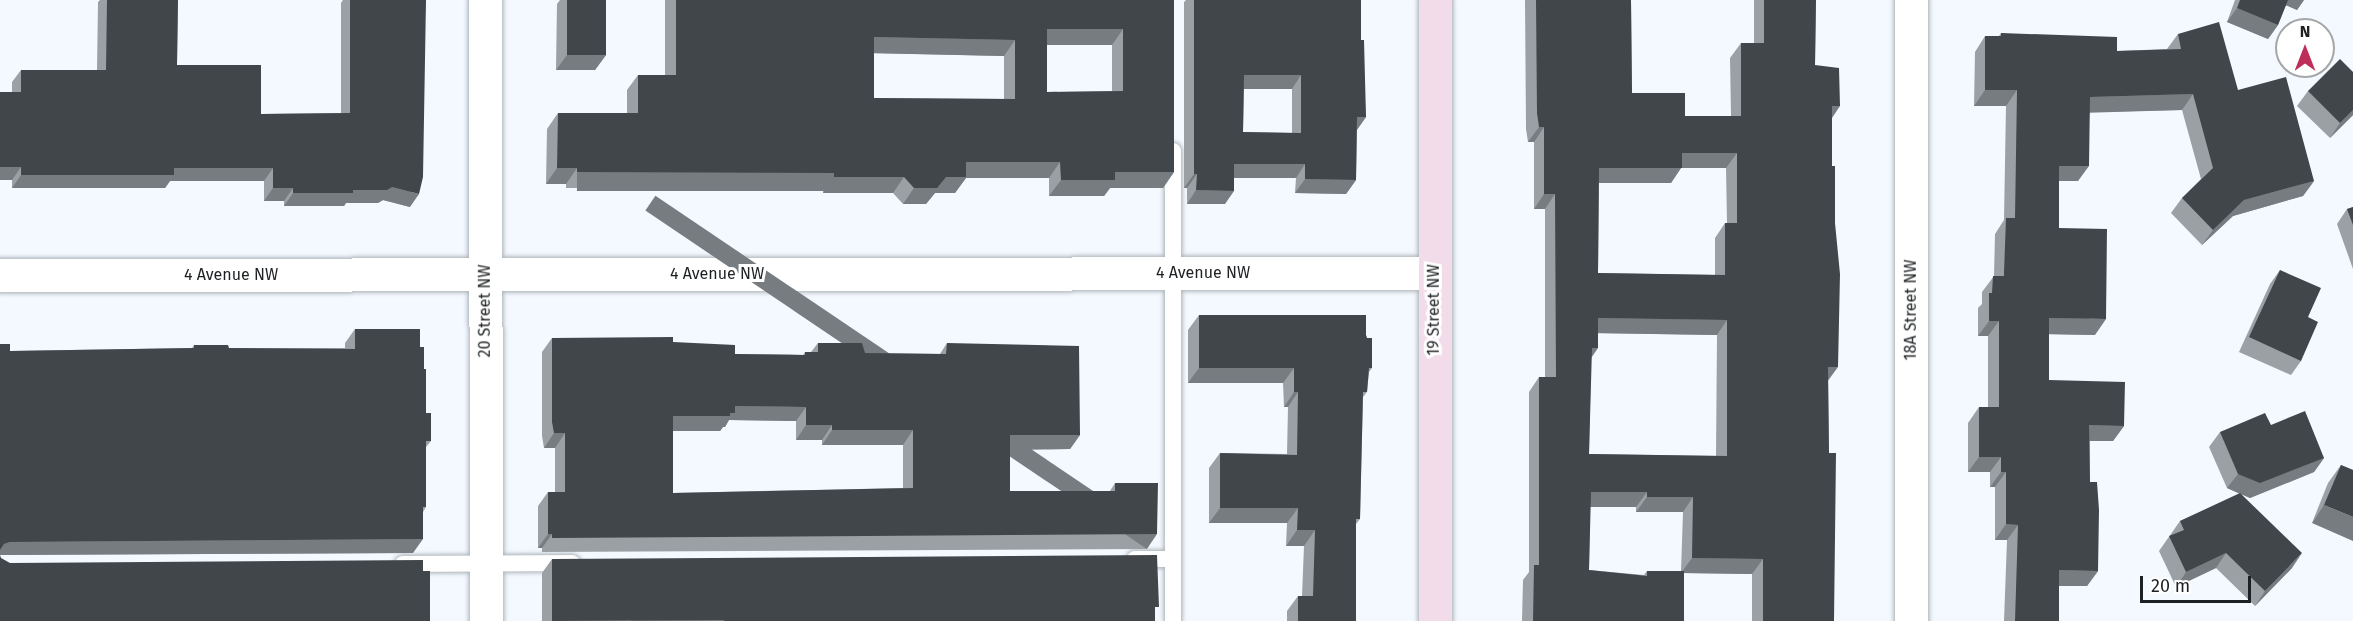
<!DOCTYPE html>
<html>
<head>
<meta charset="utf-8">
<style>
  body { margin:0 }
  #map { position:relative; width:2353px; height:621px; overflow:hidden; background:#f3f9ff; font-family:"Fira Sans",sans-serif }
  div>[style] { position:absolute }
  .roads { filter:drop-shadow(0 0 2px #afb5ba) drop-shadow(0 0 2px #afb5ba) }
  .lane>* { height:16px; margin:-8px; padding:0 8px; transform-origin:8px; border-radius:8px; background:#fff }
  .street>* { height:33px; margin:-16.5px; padding:0 16.5px; transform-origin:16.5px; border-radius:16.5px; background:#fff }
  .secondary>* { height:33px; margin:-16.5px; padding:0 16.5px; transform-origin:16.5px; border-radius:16.5px; background:#f2dcea }
  .wall>* { inset:0; background:#9aa0a4 }
  .shaded-wall>* { inset:0; background:#767c80; transform-origin:0 0 }
  .building>* { inset:0; background:#41464a; transform-origin:0 0 }
  span { translate:-50% -50%; white-space:nowrap; text-align:center; line-height:1.15; -webkit-text-stroke:6px #fff; paint-order:stroke }
  .street-label { font-size:16px; color:#1e2123 }
  .north { position:absolute; left:2275px; top:18px; width:60px; height:60px; box-sizing:border-box; background:#fff; border:2px solid #a5a6a7; border-radius:50%; rotate:0deg; font-size:16px; font-weight:700; line-height:24px; text-align:center; color:#1e2123 }
  .north::after { content:''; display:block; margin:auto; width:21px; height:27px; background:#bd2e58; clip-path:polygon(50% 0,100% 100%,50% 72%,0 100%) }
  .scale { position:absolute; left:2140px; top:576px; width:111px; height:27px; box-sizing:border-box; border:3px solid #1e2123; border-top:0; padding-left:8px; font-size:18px; line-height:21px; white-space:nowrap; color:#1e2123; -webkit-text-stroke:4px #fff; paint-order:stroke }
</style>
</head>
<body>
<div id="map">
  <div class="roads">
    <div class="lane">
      <div style="left:1135px;top:559px;width:38px"></div>
      <div style="left:403px;top:564px;width:169px;rotate:-0.3deg"></div>
      <div style="left:1173px;top:621px;width:470px;rotate:-90deg"></div>
    </div>
    <div class="street">
      <div style="left:485px;top:0;width:621px;rotate:89.91deg"></div>
      <div style="left:1911px;top:0;width:621px;rotate:90deg"></div>
      <div style="left:0;top:275px;width:1434px;rotate:-0.08deg"></div>
    </div>
    <div class="secondary">
      <div style="left:1435px;top:621px;width:621px;rotate:-90deg"></div>
    </div>
  </div>
  <div class="wall">
    <div style="clip-path:polygon(100px 0,178px 0,177px 65px,261px 114px,341px 113px,341px 3px,343px 0,426px 0,410px 207px,383px 200px,378px 203px,346px 203px,344px 206px,284px 206px,284px 201px,264px 201px,264px 181px,170px 181px,165px 188px,12px 188px,12px 180px,0 180px,12px 92px,12px 82px,21px 70px,97px 70px,98px 2px)"></div>
    <div style="clip-path:polygon(560px 0,606px 0,606px 55px,595px 70px,556px 70px,557px 4px)"></div>
    <div style="clip-path:polygon(evenodd,665px 0,1174px 0,1174px 172px,1163px 188px,1110px 188px,1104px 196px,1049px 196px,1049px 178px,966px 178px,955px 193px,935px 193px,926px 204px,903px 204px,893px 193px,823px 193px,823px 189px,566px 188px,566px 184px,546px 184px,547px 129px,558px 113px,627px 113px,627px 90px,638px 75px,665px 75px,665px 0,1047px 45px,1112px 45px,1112px 91px,1047px 92px,1047px 45px,665px 0,874px 53px,1004px 56px,1004px 99px,874px 98px,874px 53px)"></div>
    <div style="clip-path:polygon(evenodd,1186px 0,1361px 0,1361px 40px,1366px 117px,1357px 130px,1356px 180px,1346px 194px,1295px 193px,1296px 178px,1234px 178px,1225px 204px,1187px 204px,1187px 188px,1184px 188px,1184px 2px,1186px 0,1244px 89px,1292px 89px,1292px 133px,1243px 132px,1244px 89px)"></div>
    <div style="clip-path:polygon(evenodd,1525px 0,1631px 0,1632px 93px,1685px 116px,1731px 116px,1730px 58px,1741px 43px,1754px 43px,1754px 0,1816px 0,1815px 65px,1832px 117px,1828px 381px,1829px 453px,1834px 621px,1752px 621px,1752px 574px,1684px 573px,1684px 621px,1522px 621px,1523px 580px,1529px 572px,1529px 392px,1539px 377px,1545px 377px,1545px 209px,1534px 209px,1534px 142px,1528px 142px,1526px 129px,1525px 0,1681px 168px,1726px 168px,1727px 223px,1725px 223px,1715px 238px,1715px 275px,1598px 273px,1599px 183px,1671px 183px,1681px 168px,1525px 0,1598px 333px,1717px 335px,1716px 456px,1589px 454px,1591px 358px,1598px 333px,1525px 0,1590px 507px,1636px 507px,1636px 512px,1683px 512px,1681px 571px,1647px 571px,1644px 575px,1589px 570px,1590px 507px)"></div>
    <div style="clip-path:polygon(2235px 0,2304px 0,2297px 10px,2286px 5px,2278px 25px,2268px 39px,2227px 22px)"></div>
    <div style="clip-path:polygon(2001px 33px,2117px 51px,2167px 49px,2178px 34px,2238px 90px,2314px 181px,2303px 196px,2233px 216px,2202px 245px,2171px 213px,2182px 198px,2201px 179px,2182px 110px,2090px 112px,2078px 181px,2059px 181px,2059px 228px,2095px 335px,2049px 334px,2049px 380px,2124px 426px,2113px 441px,2090px 441px,2090px 482px,2098px 571px,2087px 586px,2059px 586px,2059px 621px,2004px 621px,2007px 540px,1995px 540px,1995px 487px,1990px 487px,1990px 472px,1968px 472px,1968px 423px,1979px 407px,1988px 407px,1988px 336px,1978px 336px,1978px 308px,1982px 304px,1982px 292px,1994px 276px,1995px 234px,2004px 220px,2006px 106px,1974px 106px,1975px 52px,1985px 36px,1999px 36px)"></div>
    <div style="clip-path:polygon(2353px 72px,2353px 115px,2330px 138px,2297px 106px,2308px 91px)"></div>
    <div style="clip-path:polygon(2353px 207px,2353px 269px,2337px 224px,2347px 209px)"></div>
    <div style="clip-path:polygon(2280px 270px,2308px 317px,2301px 361px,2291px 375px,2239px 352px,2270px 284px)"></div>
    <div style="clip-path:polygon(1199px 315px,1366px 335px,1372px 368px,1369px 372px,1367px 392px,1363px 397px,1360px 519px,1356px 524px,1356px 621px,1287px 621px,1287px 611px,1298px 596px,1302px 596px,1304px 546px,1286px 546px,1287px 523px,1209px 523px,1209px 468px,1220px 453px,1287px 454px,1288px 407px,1284px 407px,1283px 383px,1188px 383px,1188px 330px)"></div>
    <div style="clip-path:polygon(355px 329px,420px 347px,424px 369px,426px 413px,431px 441px,426px 447px,426px 507px,423px 512px,413px 553px,0 555px,0 621px,0 344px,10px 351px,192px 348px,194px 345px,229px 348px,345px 348px,345px 343px)"></div>
    <div style="clip-path:polygon(evenodd,552px 338px,673px 342px,735px 354px,803px 355px,805px 352px,811px 352px,818px 343px,865px 353px,940px 354px,947px 343px,1080px 435px,1070px 449px,1010px 450px,1010px 491px,1110px 491px,1115px 483px,1147px 549px,542px 552px,542px 548px,538px 548px,538px 506px,548px 492px,555px 492px,555px 448px,544px 448px,542px 436px,542px 352px,552px 338px,729px 420px,796px 421px,796px 440px,822px 440px,822px 445px,903px 445px,903px 488px,673px 493px,673px 431px,720px 431px,723px 427px,725px 427px,729px 420px)"></div>
    <div style="clip-path:polygon(2271px 425px,2324px 458px,2314px 472px,2250px 498px,2241px 494px,2292px 568px,2255px 606px,2216px 568px,2176px 587px,2159px 551px,2180px 521px,2240px 494px,2227px 488px,2209px 447px,2220px 432px)"></div>
    <div style="clip-path:polygon(2341px 465px,2353px 470px,2312px 523px,2328px 483px)"></div>
    <div style="clip-path:polygon(552px 559px,1155px 613px,1155px 621px,542px 621px,542px 573px)"></div>
  </div>
  <div class="shaded-wall">
    <div style="clip-path:polygon(2285px 0,2304px 0,2297px 10px,2283px 4px)"></div>
    <div style="clip-path:polygon(2237px 8px,2278px 25px,2268px 39px,2227px 22px)"></div>
    <div style="clip-path:polygon(1047px 29px,1123px 29px,1112px 45px,1036px 45px)"></div>
    <div style="clip-path:polygon(874px 37px,1015px 40px,1004px 56px,863px 53px)"></div>
    <div style="clip-path:polygon(567px 55px,606px 55px,595px 70px,556px 70px)"></div>
    <div style="clip-path:polygon(1244px 75px,1301px 75px,1292px 89px,1234px 89px)"></div>
    <div style="clip-path:polygon(1985px 90px,2017px 90px,2006px 106px,1974px 106px)"></div>
    <div style="clip-path:polygon(2193px 94px,2182px 110px,2080px 113px,2090px 97px)"></div>
    <div style="clip-path:polygon(1832px 106px,1840px 106px,1830px 121px)"></div>
    <div style="clip-path:polygon(2353px 110px,2353px 115px,2330px 138px,2340px 123px)"></div>
    <div style="clip-path:polygon(1357px 117px,1366px 117px,1356px 131px)"></div>
    <div style="clip-path:polygon(1539px 127px,1544px 127px,1534px 142px,1528px 142px)"></div>
    <div style="clip-path:polygon(1682px 153px,1737px 153px,1726px 168px,1681px 168px,1671px 183px,1588px 183px,1599px 168px)"></div>
    <div style="clip-path:polygon(966px 162px,1060px 162px,1049px 178px,966px 178px,955px 193px,935px 193px,926px 204px,903px 204px,914px 188px)"></div>
    <div style="clip-path:polygon(1234px 164px,1305px 164px,1296px 178px,1225px 178px)"></div>
    <div style="clip-path:polygon(2059px 166px,2089px 166px,2078px 181px,2048px 181px)"></div>
    <div style="clip-path:polygon(0 167px,21px 167px,12px 180px,0 180px)"></div>
    <div style="clip-path:polygon(174px 168px,273px 168px,264px 181px,170px 181px,165px 188px,12px 188px,21px 175px)"></div>
    <div style="clip-path:polygon(557px 168px,577px 168px,566px 184px,546px 184px)"></div>
    <div style="left:577px;top:172px;width:257px;height:19px"></div>
    <div style="clip-path:polygon(1115px 172px,1174px 172px,1163px 188px,1110px 188px,1104px 196px,1049px 196px,1061px 180px)"></div>
    <div style="clip-path:polygon(1194px 174px,1197px 174px,1187px 188px,1184px 188px)"></div>
    <div style="clip-path:polygon(834px 177px,904px 177px,893px 193px,823px 193px)"></div>
    <div style="clip-path:polygon(1305px 179px,1356px 180px,1346px 194px,1295px 193px)"></div>
    <div style="clip-path:polygon(2314px 181px,2303px 196px,2233px 216px,2202px 245px,2213px 230px,2244px 200px)"></div>
    <div style="clip-path:polygon(392px 187px,419px 194px,410px 207px,383px 200px,378px 203px,346px 203px,344px 206px,284px 206px,293px 193px,353px 190px)"></div>
    <div style="clip-path:polygon(273px 188px,293px 188px,284px 201px,264px 201px)"></div>
    <div style="clip-path:polygon(1196px 190px,1234px 191px,1225px 204px,1187px 204px)"></div>
    <div style="clip-path:polygon(1544px 194px,1555px 194px,1545px 209px,1534px 209px)"></div>
    <div style="clip-path:polygon(1598px 318px,1727px 320px,1717px 335px,1587px 333px)"></div>
    <div style="clip-path:polygon(2049px 318px,2106px 319px,2095px 335px,2038px 334px)"></div>
    <div style="clip-path:polygon(1989px 321px,1999px 321px,1988px 336px,1978px 336px)"></div>
    <div style="clip-path:polygon(1592px 348px,1598px 348px,1587px 364px)"></div>
    <div style="clip-path:polygon(1828px 367px,1838px 367px,1827px 382px)"></div>
    <div style="clip-path:polygon(1199px 368px,1294px 368px,1283px 383px,1188px 383px)"></div>
    <div style="clip-path:polygon(1294px 392px,1298px 392px,1288px 407px,1284px 407px)"></div>
    <div style="clip-path:polygon(735px 406px,806px 407px,796px 421px,729px 420px,725px 427px,723px 427px,720px 431px,663px 431px,673px 416px)"></div>
    <div style="clip-path:polygon(806px 425px,832px 425px,822px 440px,796px 440px)"></div>
    <div style="clip-path:polygon(2089px 425px,2124px 426px,2113px 441px,2079px 441px)"></div>
    <div style="clip-path:polygon(832px 430px,913px 430px,903px 445px,822px 445px)"></div>
    <div style="clip-path:polygon(554px 433px,565px 433px,555px 448px,544px 448px)"></div>
    <div style="clip-path:polygon(1010px 435px,1080px 435px,1070px 449px,1000px 450px)"></div>
    <div style="clip-path:polygon(1979px 457px,2001px 457px,1990px 472px,1968px 472px)"></div>
    <div style="clip-path:polygon(2324px 458px,2314px 472px,2250px 498px,2227px 488px,2238px 474px)"></div>
    <div style="clip-path:polygon(2001px 472px,2006px 472px,1995px 487px,1990px 487px)"></div>
    <div style="clip-path:polygon(1591px 492px,1647px 492px,1636px 507px,1580px 507px)"></div>
    <div style="clip-path:polygon(1647px 497px,1693px 497px,1683px 512px,1636px 512px)"></div>
    <div style="clip-path:polygon(2324px 505px,2353px 517px,2353px 541px,2312px 523px)"></div>
    <div style="clip-path:polygon(1220px 508px,1298px 508px,1287px 523px,1209px 523px)"></div>
    <div style="clip-path:polygon(2006px 524px,2018px 525px,2007px 540px,1995px 540px)"></div>
    <div style="clip-path:polygon(1297px 530px,1315px 530px,1304px 546px,1286px 546px)"></div>
    <div style="clip-path:polygon(548px 534px,552px 534px,542px 548px,538px 548px)"></div>
    <div style="left:1157px;top:534px;width:18px;height:605px;rotate:124deg"></div>
    <div style="clip-path:polygon(423px 539px,413px 553px,0 555px,0 549px,4px 544px,10px 542px)"></div>
    <div style="clip-path:polygon(2226px 553px,2216px 568px,2176px 587px,2186px 572px)"></div>
    <div style="clip-path:polygon(2302px 553px,2292px 568px,2255px 606px,2265px 591px)"></div>
    <div style="clip-path:polygon(1692px 558px,1763px 559px,1752px 574px,1681px 573px)"></div>
    <div style="clip-path:polygon(2059px 570px,2098px 571px,2087px 586px,2049px 586px)"></div>
    <div style="left:631px;top:620px;width:93px;height:1px"></div>
  </div>
  <div class="building">
    <div style="clip-path:polygon(107px 0,178px 0,177px 65px,261px 65px,261px 114px,350px 113px,350px 0,426px 0,423px 177px,419px 194px,392px 187px,387px 190px,353px 190px,353px 193px,293px 193px,293px 188px,273px 188px,273px 168px,174px 168px,174px 175px,21px 175px,21px 167px,0 167px,0 92px,21px 92px,21px 70px,106px 70px)"></div>
    <div style="left:567px;top:0;width:39px;height:55px"></div>
    <div style="clip-path:polygon(evenodd,676px 0,1174px 0,1174px 172px,1115px 172px,1115px 180px,1061px 180px,1060px 162px,966px 162px,966px 177px,946px 177px,937px 188px,914px 188px,904px 177px,834px 177px,834px 173px,577px 172px,577px 168px,557px 168px,558px 113px,638px 113px,638px 75px,676px 75px,676px 0,1047px 29px,1123px 29px,1123px 91px,1047px 92px,1047px 29px,676px 0,874px 37px,1015px 40px,1015px 99px,874px 98px,874px 37px)"></div>
    <div style="clip-path:polygon(evenodd,1194px 0,1361px 0,1361px 40px,1364px 40px,1366px 117px,1357px 117px,1356px 180px,1305px 179px,1305px 164px,1234px 164px,1234px 191px,1196px 190px,1197px 174px,1194px 174px,1194px 0,1244px 75px,1301px 75px,1301px 133px,1243px 132px,1244px 75px)"></div>
    <div style="clip-path:polygon(evenodd,1536px 0,1631px 0,1632px 93px,1685px 93px,1685px 116px,1741px 116px,1741px 43px,1764px 43px,1764px 0,1816px 0,1815px 65px,1839px 68px,1840px 106px,1832px 106px,1832px 166px,1835px 166px,1835px 223px,1840px 274px,1838px 367px,1828px 367px,1829px 453px,1836px 453px,1834px 621px,1763px 621px,1763px 559px,1692px 558px,1693px 497px,1647px 497px,1647px 492px,1591px 492px,1589px 570px,1647px 576px,1647px 571px,1684px 571px,1684px 621px,1533px 621px,1534px 565px,1539px 565px,1539px 377px,1556px 377px,1555px 194px,1544px 194px,1544px 127px,1539px 127px,1537px 113px,1536px 0,1682px 153px,1737px 153px,1737px 223px,1725px 223px,1725px 275px,1598px 273px,1599px 168px,1682px 168px,1682px 153px,1536px 0,1598px 318px,1727px 320px,1727px 456px,1589px 454px,1592px 348px,1598px 348px,1598px 318px)"></div>
    <div style="clip-path:polygon(2240px 0,2288px 0,2278px 25px,2237px 8px)"></div>
    <div style="clip-path:polygon(2219px 22px,2238px 90px,2286px 77px,2314px 181px,2244px 200px,2213px 230px,2182px 198px,2213px 168px,2193px 94px,2090px 97px,2089px 166px,2059px 166px,2059px 228px,2107px 229px,2106px 319px,2049px 318px,2049px 380px,2125px 382px,2124px 426px,2089px 425px,2090px 482px,2097px 482px,2099px 510px,2098px 571px,2059px 570px,2059px 621px,2015px 621px,2018px 525px,2006px 524px,2006px 472px,2001px 472px,2001px 457px,1979px 457px,1979px 407px,1999px 407px,1999px 321px,1989px 321px,1989px 293px,1992px 293px,1993px 276px,2004px 276px,2004px 273px,2006px 218px,2015px 218px,2017px 90px,1985px 90px,1985px 36px,2001px 36px,2001px 33px,2117px 37px,2117px 51px,2181px 49px,2178px 34px)"></div>
    <div style="clip-path:polygon(2340px 59px,2353px 72px,2353px 110px,2340px 123px,2308px 91px)"></div>
    <div style="clip-path:polygon(2353px 207px,2353px 225px,2347px 209px)"></div>
    <div style="clip-path:polygon(2280px 270px,2321px 288px,2308px 317px,2318px 322px,2301px 361px,2249px 337px)"></div>
    <div style="clip-path:polygon(1199px 315px,1366px 315px,1366px 335px,1367px 338px,1372px 338px,1372px 368px,1369px 368px,1367px 392px,1363px 392px,1360px 519px,1356px 519px,1356px 621px,1298px 621px,1298px 596px,1313px 596px,1315px 530px,1297px 530px,1298px 508px,1220px 508px,1220px 453px,1297px 455px,1298px 392px,1294px 392px,1294px 368px,1199px 368px)"></div>
    <div style="clip-path:polygon(355px 329px,420px 329px,420px 347px,424px 347px,424px 369px,426px 369px,426px 413px,431px 413px,431px 441px,426px 441px,426px 507px,423px 507px,423px 539px,10px 542px,4px 544px,0 550px,0 344px,10px 344px,10px 351px,194px 348px,194px 345px,228px 345px,229px 348px,355px 349px)"></div>
    <div style="clip-path:polygon(evenodd,673px 337px,673px 342px,735px 345px,735px 354px,805px 355px,805px 352px,818px 352px,818px 343px,862px 343px,865px 353px,946px 354px,947px 343px,1079px 346px,1080px 435px,1010px 435px,1010px 491px,1115px 491px,1115px 483px,1158px 483px,1157px 534px,552px 538px,552px 534px,548px 534px,548px 492px,565px 492px,565px 433px,554px 433px,552px 422px,552px 338px,673px 337px,735px 406px,806px 407px,806px 425px,832px 425px,832px 430px,913px 430px,913px 488px,673px 493px,673px 416px,730px 416px,730px 413px,735px 413px,735px 406px)"></div>
    <div style="clip-path:polygon(2305px 411px,2324px 458px,2260px 483px,2238px 474px,2220px 432px,2265px 413px,2271px 425px)"></div>
    <div style="clip-path:polygon(2341px 465px,2353px 470px,2353px 517px,2324px 505px)"></div>
    <div style="clip-path:polygon(2240px 493px,2302px 553px,2265px 591px,2226px 553px,2186px 572px,2169px 536px,2184px 530px,2180px 521px)"></div>
    <div style="clip-path:polygon(0 555px,1px 558px,10px 563px,423px 560px,423px 571px,430px 571px,430px 621px,0 621px)"></div>
    <div style="clip-path:polygon(1157px 555px,1159px 607px,1155px 607px,1155px 621px,724px 621px,724px 620px,552px 621px,552px 559px)"></div>
  </div>
  <div class="street-label">
    <span style="left:1203px;top:273px">4 Avenue NW</span>
    <span style="left:717px;top:274px">4 Avenue NW</span>
    <span style="left:231px;top:275px">4 Avenue NW</span>
    <span style="left:1434px;top:310px;rotate:-90deg">19 Street NW</span>
    <span style="left:1911px;top:310px;rotate:-90deg">18A Street NW</span>
    <span style="left:485px;top:311px;rotate:-90deg">20 Street NW</span>
  </div>
  <div class="north">N</div>
  <div class="scale">20 m</div>
</div>
</body>
</html>
